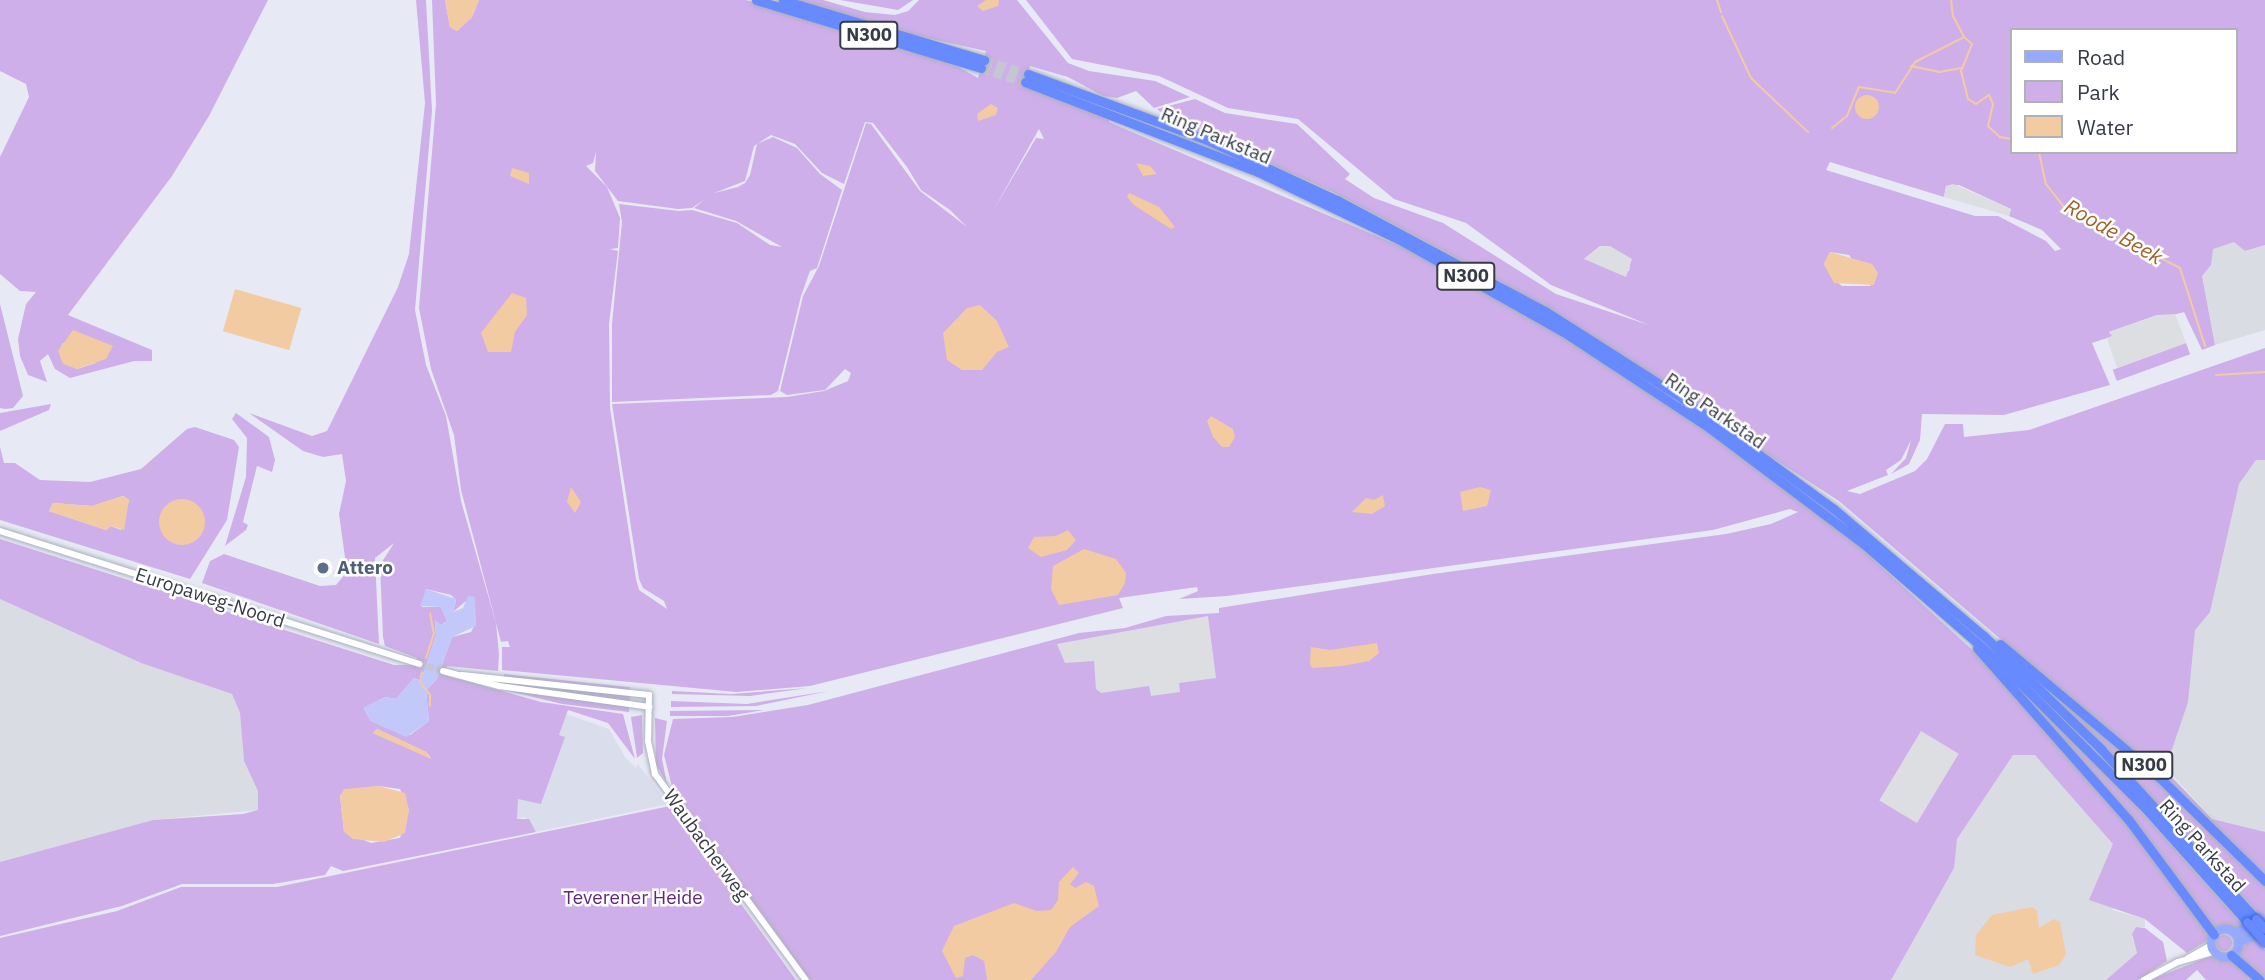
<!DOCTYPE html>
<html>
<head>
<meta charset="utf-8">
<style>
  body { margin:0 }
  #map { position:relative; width:2265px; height:980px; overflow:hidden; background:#e7eaf4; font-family:"IBM Plex Sans",sans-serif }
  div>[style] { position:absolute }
  .residential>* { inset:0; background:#d9ddec }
  .industrial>* { inset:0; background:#d9dce3 }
  .green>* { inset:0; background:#cfafe9; transform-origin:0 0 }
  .round { border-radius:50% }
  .sand>* { inset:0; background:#c2c8f9 }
  .parking>* { inset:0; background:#dcdee2; transform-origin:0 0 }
  .water>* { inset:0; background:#f2cba2; transform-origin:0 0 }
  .stream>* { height:2px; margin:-1px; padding:0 1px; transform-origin:1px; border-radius:1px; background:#f2cba2 }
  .minor-tunnel>* { height:6px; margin-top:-3px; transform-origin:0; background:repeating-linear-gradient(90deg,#c4c7d1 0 6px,transparent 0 9px) }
  .highway-tunnel>* { height:9px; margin-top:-4.5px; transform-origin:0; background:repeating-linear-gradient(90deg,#c4c7d1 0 9px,transparent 0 13.5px) }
  .roads { filter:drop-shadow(0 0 2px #a9afc0) drop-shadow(0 0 2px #a9afc0) }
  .minor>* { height:6px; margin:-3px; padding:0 3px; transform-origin:3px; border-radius:3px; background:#fff }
  .major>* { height:8px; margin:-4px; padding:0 4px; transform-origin:4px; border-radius:4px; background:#95a9ff }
  .major>.ring { margin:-4px; padding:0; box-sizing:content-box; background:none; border:8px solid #95a9ff; border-radius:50% }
  .highway>* { height:9px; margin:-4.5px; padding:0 4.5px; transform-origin:4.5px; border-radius:4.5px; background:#678aff }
  .bridges { filter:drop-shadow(0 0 2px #3462e1) drop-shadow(0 0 2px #3462e1) }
  .highway-bridge>* { height:9px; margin:-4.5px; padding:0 4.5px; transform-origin:4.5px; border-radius:4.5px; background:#678aff }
  .dots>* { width:19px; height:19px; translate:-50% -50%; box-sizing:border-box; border:4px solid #fff; border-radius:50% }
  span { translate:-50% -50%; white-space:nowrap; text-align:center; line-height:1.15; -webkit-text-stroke:5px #fff; paint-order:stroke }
  .shield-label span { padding:2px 5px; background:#fff; border:2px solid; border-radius:5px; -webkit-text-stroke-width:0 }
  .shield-label { font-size:18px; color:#363b47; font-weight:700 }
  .street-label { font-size:19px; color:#363b47 }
  .service-label { font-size:19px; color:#4e5e75; font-weight:700 }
  .left { translate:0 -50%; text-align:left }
  .park-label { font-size:19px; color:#63277b }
  .water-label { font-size:21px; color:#9d6528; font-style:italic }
  .legend { position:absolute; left:2010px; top:28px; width:228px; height:126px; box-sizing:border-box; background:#fff; border:2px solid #afb1b5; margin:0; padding:9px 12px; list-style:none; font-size:21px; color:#363b47 }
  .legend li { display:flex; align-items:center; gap:14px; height:35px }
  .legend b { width:35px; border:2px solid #afb1b5 }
</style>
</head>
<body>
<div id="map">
  <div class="residential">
    <div style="clip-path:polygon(566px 714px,609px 729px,625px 757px,636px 768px,638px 764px,668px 804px,536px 832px,525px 817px,517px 819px,518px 799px,542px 803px,564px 737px,559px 735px)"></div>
  </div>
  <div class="industrial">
    <div style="clip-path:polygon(2234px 241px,2245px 251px,2265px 245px,2265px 330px,2215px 345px,2202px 276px,2213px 248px)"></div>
    <div style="clip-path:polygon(2256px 460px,2265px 460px,2265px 875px,2168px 770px,2195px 627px,2239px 484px)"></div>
    <div style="clip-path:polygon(0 599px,141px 663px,232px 694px,240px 713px,244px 761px,258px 791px,258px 810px,153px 820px,0 862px)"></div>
    <div style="clip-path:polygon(2035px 754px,2114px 844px,2113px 910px,2145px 919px,2145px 927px,2136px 927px,2132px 937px,2137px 953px,2106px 980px,1891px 980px,1957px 839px,2002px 768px,2012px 755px)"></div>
  </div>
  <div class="green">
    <div style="clip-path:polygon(evenodd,0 0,268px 0,209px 116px,172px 176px,68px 315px,152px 350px,152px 361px,134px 361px,70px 378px,55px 369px,48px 354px,40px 361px,47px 382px,28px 375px,20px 356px,18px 339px,26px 304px,36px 292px,20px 291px,0 274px,0 157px,29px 97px,26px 84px,0 71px,0 0,63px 343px,96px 363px,77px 369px,59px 351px,63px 343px)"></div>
    <div style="clip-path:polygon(evenodd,416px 0,426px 0,432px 111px,415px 310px,426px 365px,446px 416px,461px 501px,496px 623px,499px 654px,498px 671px,447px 666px,444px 675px,541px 702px,623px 714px,635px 759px,608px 723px,568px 710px,559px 735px,565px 737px,541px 804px,518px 799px,517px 819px,529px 819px,536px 832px,343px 871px,331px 866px,325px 875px,273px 884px,182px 884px,122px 906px,0 936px,0 862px,153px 820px,243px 814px,258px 810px,258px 791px,244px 761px,240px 713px,232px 694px,141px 663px,0 599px,0 539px,394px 665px,417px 665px,417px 658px,385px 646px,383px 637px,380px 565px,394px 543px,375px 558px,379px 644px,202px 583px,210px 561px,224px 554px,320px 586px,336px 585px,347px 572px,339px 514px,346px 481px,342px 454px,323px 457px,303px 451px,249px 413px,312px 436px,327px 431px,398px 287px,409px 254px,425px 103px,416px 0,426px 589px,451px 595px,456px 600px,453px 612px,466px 601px,474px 608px,476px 622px,471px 632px,452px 637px,437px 679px,426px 690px,429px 721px,410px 735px,369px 718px,364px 708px,385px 697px,396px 699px,414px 678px,421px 681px,436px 635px,435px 621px,441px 625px,447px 621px,441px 607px,422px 607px,426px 589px,416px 0,377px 729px,426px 752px,431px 758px,373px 733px,377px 729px,416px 0,378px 786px,400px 789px,409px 810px,400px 838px,371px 843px,344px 832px,340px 796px,378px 786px)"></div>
    <div style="clip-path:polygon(evenodd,432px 0,445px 0,450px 27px,457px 31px,472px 17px,479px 0,746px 0,946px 60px,978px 78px,986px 51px,913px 35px,798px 0,823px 0,865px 12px,895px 15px,908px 11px,919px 0,1017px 0,1068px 63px,1089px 71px,1155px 81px,1190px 97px,1154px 108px,1136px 91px,1117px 98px,1103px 96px,1068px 77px,1030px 66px,1024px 87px,1110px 116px,1109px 122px,1132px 132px,1419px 254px,1538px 321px,1723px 442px,1839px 528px,1979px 656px,1993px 660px,2115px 782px,2240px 922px,2257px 912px,2115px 759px,2013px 658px,2018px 654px,1839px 501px,1503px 283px,1333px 192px,1171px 120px,1157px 109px,1195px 99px,1225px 113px,1297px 124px,1350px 174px,1345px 179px,1374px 198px,1443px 223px,1556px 294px,1649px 325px,1551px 285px,1466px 223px,1394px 199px,1298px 119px,1228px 108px,1159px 76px,1072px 59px,1026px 0,2265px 0,2265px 245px,2245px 251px,2234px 242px,2213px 249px,2211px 265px,2202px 276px,2215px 345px,2202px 350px,2184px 312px,2163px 318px,2157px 315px,2109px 332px,2113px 336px,2092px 343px,2110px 385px,2004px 415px,1922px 414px,1920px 440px,1909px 464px,1891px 474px,1906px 458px,1911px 440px,1901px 460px,1886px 470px,1888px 475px,1847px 491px,1860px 494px,1915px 471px,1927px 459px,1945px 424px,1963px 424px,1964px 437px,2029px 430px,2265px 348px,2265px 460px,2256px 460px,2239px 484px,2210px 612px,2195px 630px,2188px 702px,2165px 770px,2212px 819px,2265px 832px,2265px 919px,2239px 929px,2215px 929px,2205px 942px,2187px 953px,2145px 919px,2089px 900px,2113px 844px,2035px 755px,2013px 755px,1957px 839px,1954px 868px,1891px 980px,810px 980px,674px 794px,664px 755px,673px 719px,732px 717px,808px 705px,1079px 633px,1125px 628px,1166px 616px,1219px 613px,1219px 608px,1433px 574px,1726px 534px,1771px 524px,1798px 512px,1790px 509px,1713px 530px,1227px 596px,1179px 599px,1198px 591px,1197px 587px,1119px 598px,1123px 608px,810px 686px,736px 692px,502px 670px,502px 647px,510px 647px,508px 641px,501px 642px,461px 490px,454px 435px,431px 369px,419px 308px,436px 104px,432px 0,2011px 30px,2235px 30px,2235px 152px,2011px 152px,2011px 30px,432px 0,865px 122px,873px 123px,907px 167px,921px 190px,950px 210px,967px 227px,920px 191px,871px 124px,866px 123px,819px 266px,803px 296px,780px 391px,787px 395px,825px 390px,845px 369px,851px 373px,848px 381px,824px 391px,787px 397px,612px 404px,639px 579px,643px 588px,664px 601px,667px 609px,639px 590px,636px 579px,610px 408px,609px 324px,618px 251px,610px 249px,618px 248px,620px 218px,607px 187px,586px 166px,593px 163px,596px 152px,595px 171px,618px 201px,678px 209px,692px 208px,705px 199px,694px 208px,736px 221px,782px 247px,770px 245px,737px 223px,692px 210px,679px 211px,619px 204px,622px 222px,612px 324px,612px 402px,771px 395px,778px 391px,801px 296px,810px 271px,817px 268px,842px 190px,820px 174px,797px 148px,773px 137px,757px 144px,750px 175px,745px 183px,738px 187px,714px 193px,745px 181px,754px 146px,771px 135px,795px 144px,822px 173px,844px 184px,865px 122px,432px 0,1039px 129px,1044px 139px,1036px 138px,993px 211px,1039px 129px,432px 0,1830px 162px,1944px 197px,1946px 186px,1959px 185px,2011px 209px,2009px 216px,2042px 230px,2061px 249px,2055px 251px,2046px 241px,1998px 216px,1975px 216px,1826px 170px,1830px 162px,432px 0,1600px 246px,1630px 265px,1629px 271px,1584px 259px,1600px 246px,432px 0,1830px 252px,1849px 255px,1871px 286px,1842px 286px,1832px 278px,1824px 264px,1830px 252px)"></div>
    <div style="clip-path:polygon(840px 0,913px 0,898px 10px)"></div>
    <div style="clip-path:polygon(0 304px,23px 396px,13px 408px,5px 409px,0 408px)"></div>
    <div style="left:2186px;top:343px;width:12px;height:78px;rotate:70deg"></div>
    <div style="clip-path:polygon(51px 404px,49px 410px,0 431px,0 413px)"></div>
    <div style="clip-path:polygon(236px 413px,269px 437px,275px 460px,272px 472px,257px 466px,243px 522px,248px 525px,246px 530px,225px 546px,246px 477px,247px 438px,232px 419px)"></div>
    <div style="clip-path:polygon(evenodd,195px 427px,234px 440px,239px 447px,227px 520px,190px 579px,0 520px,0 447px,4px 463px,15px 463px,40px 480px,90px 482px,141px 469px,187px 429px,195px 427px,123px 496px,129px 500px,121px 530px,111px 526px,106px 530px,49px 511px,53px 503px,92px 506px,123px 496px)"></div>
    <div style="left:504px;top:674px;width:127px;height:4px;rotate:6deg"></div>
    <div style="clip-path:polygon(502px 683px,630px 696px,629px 704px,503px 685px)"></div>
    <div style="clip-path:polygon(808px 688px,750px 696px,672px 694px,672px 691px,731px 694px)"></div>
    <div style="clip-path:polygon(501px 689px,629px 707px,629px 712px,562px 704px)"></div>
    <div style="clip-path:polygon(829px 691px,756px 706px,671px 707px,671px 701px,747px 704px)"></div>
    <div style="clip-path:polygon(764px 710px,728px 716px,670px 716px,670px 711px)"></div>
    <div style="clip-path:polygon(642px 715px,643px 753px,637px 758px,631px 717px)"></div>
    <div style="clip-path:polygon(655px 718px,667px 721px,662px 759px,667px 784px,656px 764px)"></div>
    <div style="clip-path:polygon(670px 806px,796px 980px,0 980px,0 938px,117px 911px,181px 887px,277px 887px)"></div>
    <div style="clip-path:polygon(2136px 927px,2145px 928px,2163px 942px,2167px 961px,2138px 980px,2106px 980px,2137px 953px,2132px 934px)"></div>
    <div class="round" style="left:2216px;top:935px;width:16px;height:16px"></div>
    <div style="clip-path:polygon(2253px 937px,2265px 950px,2265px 980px,2236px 954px)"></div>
    <div style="clip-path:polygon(2211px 956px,2231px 959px,2257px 980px,2206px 980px,2197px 970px,2186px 980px,2150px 980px)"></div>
  </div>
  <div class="sand">
    <div style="clip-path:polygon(426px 589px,456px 599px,453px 612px,463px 608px,468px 596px,475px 597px,476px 626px,452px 637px,437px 679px,426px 690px,429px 721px,406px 737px,370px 721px,364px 707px,385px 697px,396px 699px,414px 678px,421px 681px,436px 635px,435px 620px,441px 625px,447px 621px,441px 607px,420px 606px)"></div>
  </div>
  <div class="parking">
    <div style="clip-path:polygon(1953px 184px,2011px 209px,2009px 216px,1944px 197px,1946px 186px)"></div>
    <div style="clip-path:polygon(1600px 246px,1610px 246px,1632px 259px,1626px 277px,1584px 259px)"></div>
    <div style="clip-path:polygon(2175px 314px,2186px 343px,2117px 368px,2107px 338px,2112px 336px,2109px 332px,2158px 315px)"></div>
    <div style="clip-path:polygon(1208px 616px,1216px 678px,1179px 683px,1180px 692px,1151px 696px,1149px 686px,1101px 693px,1096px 689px,1094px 661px,1065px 663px,1057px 644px)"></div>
    <div style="left:1921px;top:731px;width:44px;height:81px;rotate:31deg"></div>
  </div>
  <div class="water">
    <div style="clip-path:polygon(445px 0,479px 0,472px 17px,457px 31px,450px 27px)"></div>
    <div style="clip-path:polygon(986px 0,999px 0,998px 6px,983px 11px,977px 6px)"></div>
    <div class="round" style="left:1855px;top:95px;width:24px;height:24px"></div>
    <div style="clip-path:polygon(991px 104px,998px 108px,996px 115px,978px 121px,977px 114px)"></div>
    <div style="clip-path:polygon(1136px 163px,1150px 166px,1157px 174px,1143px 176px)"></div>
    <div style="clip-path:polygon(512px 168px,529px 173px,529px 184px,510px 176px)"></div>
    <div style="clip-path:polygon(1129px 193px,1159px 207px,1175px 227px,1171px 229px,1134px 205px,1127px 197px)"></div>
    <div style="clip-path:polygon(1830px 252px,1872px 264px,1878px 273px,1874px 285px,1834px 283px,1824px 264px)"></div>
    <div style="left:235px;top:289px;width:69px;height:44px;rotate:16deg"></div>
    <div style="clip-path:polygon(512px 293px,526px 298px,527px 315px,515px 332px,511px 352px,488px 352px,481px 333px)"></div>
    <div style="clip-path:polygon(980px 305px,997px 321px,1009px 347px,997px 352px,982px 370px,962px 370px,947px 360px,943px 333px,967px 308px)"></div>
    <div style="clip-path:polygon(73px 330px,113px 346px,106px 359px,77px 369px,63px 364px,58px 351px)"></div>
    <div style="clip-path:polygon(1211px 416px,1233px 429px,1235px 437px,1229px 447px,1222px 447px,1213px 437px,1207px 421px)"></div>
    <div style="clip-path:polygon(571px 487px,581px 502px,575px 513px,567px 502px)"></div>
    <div style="clip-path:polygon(1480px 487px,1491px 490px,1487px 506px,1463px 511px,1460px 492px)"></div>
    <div style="clip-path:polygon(1383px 495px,1385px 506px,1372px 514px,1352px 512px,1366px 498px,1374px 500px)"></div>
    <div style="clip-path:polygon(123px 496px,129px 500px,124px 530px,111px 526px,106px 530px,49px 511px,53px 503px,92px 506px)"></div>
    <div class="round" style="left:159px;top:499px;width:46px;height:46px"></div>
    <div style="clip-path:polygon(1068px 530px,1076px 540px,1067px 550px,1041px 557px,1028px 548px,1034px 537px,1056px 536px)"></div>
    <div style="clip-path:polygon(1084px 549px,1116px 559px,1126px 573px,1125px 583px,1118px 595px,1059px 605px,1051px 589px,1053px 566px)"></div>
    <div style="clip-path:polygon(1377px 643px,1379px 653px,1369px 661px,1342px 666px,1312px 668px,1310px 664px,1311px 647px,1330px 650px)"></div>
    <div style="clip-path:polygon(377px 729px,426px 752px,431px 759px,373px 733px)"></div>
    <div style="clip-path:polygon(378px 786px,405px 793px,409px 810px,405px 833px,384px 842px,353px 839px,344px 832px,340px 796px,344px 789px)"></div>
    <div style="clip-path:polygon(1073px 867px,1079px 873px,1070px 884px,1075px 888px,1086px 882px,1094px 886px,1099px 906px,1070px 927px,1056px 952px,1031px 980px,987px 980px,984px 961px,973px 955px,965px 958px,963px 976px,956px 978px,942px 951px,954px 926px,1014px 903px,1037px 911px,1051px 910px,1058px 900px,1059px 882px)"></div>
    <div style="clip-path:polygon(2032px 907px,2037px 911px,2039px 928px,2054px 919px,2060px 922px,2066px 954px,2059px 965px,2033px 974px,2028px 959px,2010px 967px,1975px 955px,1976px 935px,1992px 915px)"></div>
  </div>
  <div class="stream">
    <div style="left:1717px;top:0;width:13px;rotate:72deg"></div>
    <div style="left:1951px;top:0;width:16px;rotate:83deg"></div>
    <div style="left:1953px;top:16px;width:24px;rotate:62deg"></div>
    <div style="left:1722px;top:16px;width:68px;rotate:64.9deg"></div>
    <div style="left:1751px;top:78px;width:79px;rotate:43.5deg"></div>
    <div style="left:1911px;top:66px;width:29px;rotate:12deg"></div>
    <div style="left:1939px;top:72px;width:23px;rotate:-10deg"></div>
    <div style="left:1832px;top:128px;width:19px;rotate:-39deg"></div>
    <div style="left:1847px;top:116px;width:31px;rotate:-68deg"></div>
    <div style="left:1859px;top:87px;width:36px;rotate:9deg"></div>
    <div style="left:1895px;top:93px;width:37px;rotate:-57deg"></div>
    <div style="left:1915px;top:62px;width:55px;rotate:-27deg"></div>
    <div style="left:1964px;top:37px;width:11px;rotate:41deg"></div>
    <div style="left:1972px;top:44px;width:29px;rotate:112deg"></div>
    <div style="left:1961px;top:71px;width:29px;rotate:76deg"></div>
    <div style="left:1968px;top:99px;width:9px;rotate:32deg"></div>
    <div style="left:1976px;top:104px;width:16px;rotate:-35deg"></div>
    <div style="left:1989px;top:95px;width:10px;rotate:66deg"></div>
    <div style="left:1993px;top:104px;width:23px;rotate:103deg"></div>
    <div style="left:1988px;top:126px;width:16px;rotate:43deg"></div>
    <div style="left:2000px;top:137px;width:11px;rotate:10deg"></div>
    <div style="left:2039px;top:152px;width:33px;rotate:78deg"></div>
    <div style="left:2046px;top:184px;width:31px;rotate:52deg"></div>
    <div style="left:2065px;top:208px;width:130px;rotate:27.6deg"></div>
    <div style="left:2180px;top:268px;width:82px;rotate:72.2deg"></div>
    <div style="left:2216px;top:375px;width:49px;rotate:-3.5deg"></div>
    <div style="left:426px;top:658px;width:25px;rotate:-72deg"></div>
    <div style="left:434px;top:634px;width:21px;rotate:-101deg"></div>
    <div style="left:422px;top:672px;width:10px;rotate:101deg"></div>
    <div style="left:420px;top:682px;width:16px;rotate:52deg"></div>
    <div style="left:430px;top:695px;width:11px;rotate:90deg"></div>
  </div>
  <div class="minor-tunnel">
    <div style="left:419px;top:664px;width:25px;rotate:16deg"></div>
  </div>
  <div class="highway-tunnel">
    <div style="left:984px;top:60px;width:46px;rotate:17.7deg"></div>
    <div style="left:981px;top:68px;width:46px;rotate:17.7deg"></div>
  </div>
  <div class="roads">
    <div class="minor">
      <div style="left:0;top:531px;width:440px;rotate:17.6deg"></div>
      <div style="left:443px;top:671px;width:58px;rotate:15deg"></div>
      <div style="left:499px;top:686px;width:152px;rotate:7.9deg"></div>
      <div style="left:462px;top:675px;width:188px;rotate:6.1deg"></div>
      <div style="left:649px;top:695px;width:46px;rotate:91.2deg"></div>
      <div style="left:648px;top:741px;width:34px;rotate:78deg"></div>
      <div style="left:655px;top:774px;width:255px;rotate:53.8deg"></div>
      <div style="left:2188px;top:958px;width:26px;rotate:-29deg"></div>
      <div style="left:2144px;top:980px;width:38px;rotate:-28deg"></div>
      <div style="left:2178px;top:962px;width:37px;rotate:-16deg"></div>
    </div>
    <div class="major">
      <div class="ring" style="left:2211px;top:929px;width:20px;height:20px"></div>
      <div style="left:2234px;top:933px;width:33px;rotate:-20deg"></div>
      <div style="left:2238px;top:943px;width:25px;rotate:-26deg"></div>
    </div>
    <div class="highway">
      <div style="left:756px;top:0;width:235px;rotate:16.8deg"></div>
      <div style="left:783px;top:0;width:210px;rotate:16.6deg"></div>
      <div style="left:1028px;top:74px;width:191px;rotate:20.2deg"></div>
      <div style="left:1207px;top:140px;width:143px;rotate:24.8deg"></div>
      <div style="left:1337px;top:200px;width:236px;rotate:28.1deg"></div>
      <div style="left:1545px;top:311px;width:164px;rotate:32.5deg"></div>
      <div style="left:1683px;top:399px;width:187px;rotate:36.1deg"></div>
      <div style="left:1834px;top:509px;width:197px;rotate:40.3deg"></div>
      <div style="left:1984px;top:636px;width:163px;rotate:44deg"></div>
      <div style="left:2101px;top:749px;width:230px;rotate:47.6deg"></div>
      <div style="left:1025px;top:82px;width:250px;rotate:21.1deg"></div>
      <div style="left:1258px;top:172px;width:160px;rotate:25.6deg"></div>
      <div style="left:1402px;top:241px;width:184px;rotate:29.4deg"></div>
      <div style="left:1562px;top:331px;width:178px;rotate:33.3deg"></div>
      <div style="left:1711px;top:429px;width:194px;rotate:37deg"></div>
      <div style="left:1866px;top:546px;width:178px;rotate:41.1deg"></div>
      <div style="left:2000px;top:663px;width:206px;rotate:45deg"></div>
      <div style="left:2146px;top:809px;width:152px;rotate:48.2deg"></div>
      <div style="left:2000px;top:644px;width:213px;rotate:40deg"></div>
      <div style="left:2163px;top:781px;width:143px;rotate:44.4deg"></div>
      <div style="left:1977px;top:648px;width:228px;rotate:48.6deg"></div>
      <div style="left:2128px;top:819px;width:144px;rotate:53.4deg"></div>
      <div style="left:2231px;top:955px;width:38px;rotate:41deg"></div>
    </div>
  </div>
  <div class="bridges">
    <div class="highway-bridge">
      <div style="left:2256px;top:919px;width:13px;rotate:48deg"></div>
      <div style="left:2247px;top:922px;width:27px;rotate:48deg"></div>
    </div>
  </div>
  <div class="dots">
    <div style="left:323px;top:568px;background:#5c6f8a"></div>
  </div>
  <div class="shield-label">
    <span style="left:869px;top:35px">N300</span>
    <span style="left:1466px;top:276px">N300</span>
    <span style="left:2144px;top:765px">N300</span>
  </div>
  <div class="street-label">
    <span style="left:1216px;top:136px;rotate:23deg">Ring Parkstad</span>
    <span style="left:1715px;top:411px;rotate:35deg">Ring Parkstad</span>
    <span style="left:210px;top:598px;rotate:18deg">Europaweg-Noord</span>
    <span style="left:706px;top:845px;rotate:54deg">Waubacherweg</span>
    <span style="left:2202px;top:846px;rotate:48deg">Ring Parkstad</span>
  </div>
  <div class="service-label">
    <span class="left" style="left:337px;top:568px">Attero</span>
  </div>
  <div class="park-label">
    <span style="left:633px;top:898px">Teverener Heide</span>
  </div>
  <div class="water-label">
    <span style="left:2114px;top:231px;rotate:30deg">Roode Beek</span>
  </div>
  <ul class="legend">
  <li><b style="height:9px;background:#95a9ff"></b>Road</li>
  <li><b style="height:19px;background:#cfafe9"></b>Park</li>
  <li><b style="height:19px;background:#f2cba2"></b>Water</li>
  </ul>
</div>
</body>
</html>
